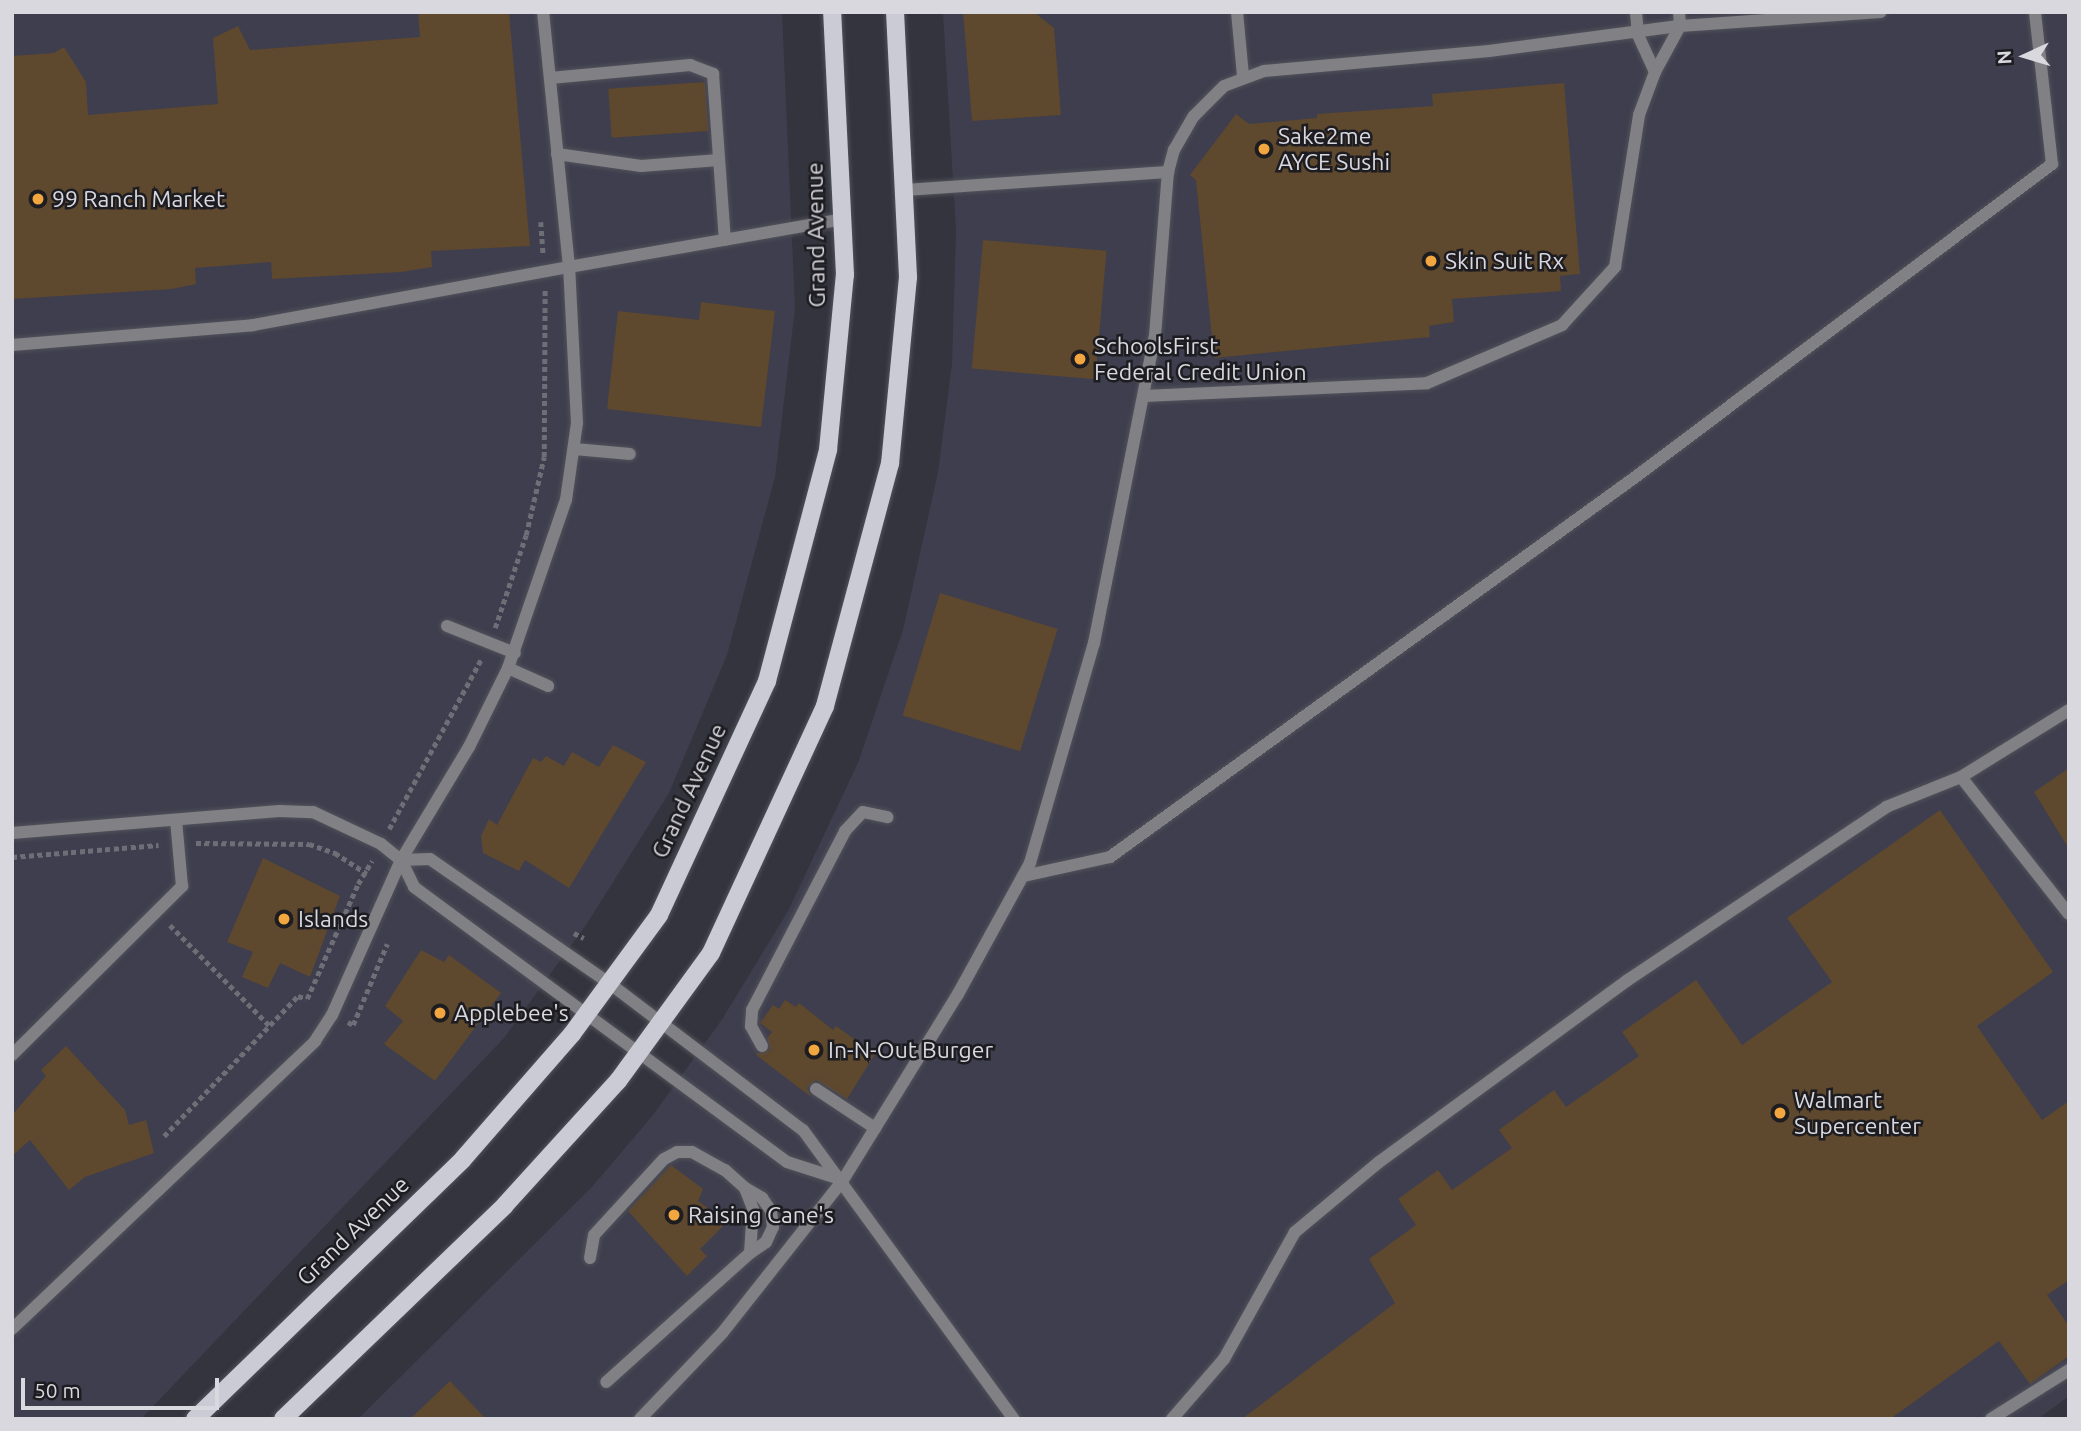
<!DOCTYPE html>
<html>
<head>
<meta charset="utf-8">
<style>
  body { margin:0 }
  #map { position:relative; width:2081px; height:1431px; overflow:hidden; background:#34343e; font-family:Ubuntu,sans-serif }
  div>[style] { position:absolute }
  .built>* { inset:0; background:#3e3e4e }
  .building>* { inset:0; background:#5e482e; transform-origin:0 0 }
  .path>* { height:4.5px; margin-top:-2.25px; transform-origin:0; background:repeating-linear-gradient(90deg,#6e6e77 0 5px,transparent 0 8.5px) }
  .roads { filter:drop-shadow(0 0 2px #52525b) drop-shadow(0 0 2px #52525b) }
  .lane>* { height:12px; margin:-6px; padding:0 6px; transform-origin:6px; border-radius:6px; background:#808085 }
  .primary>* { height:18px; margin:-9px; padding:0 9px; transform-origin:9px; border-radius:9px; background:#cbcbd6 }
  .dots>* { width:19px; height:19px; translate:-50% -50%; box-sizing:border-box; border:4px solid #1c1c21; border-radius:50% }
  span { translate:-50% -50%; white-space:nowrap; text-align:center; line-height:1.15; -webkit-text-stroke:5px #1c1c21; paint-order:stroke }
  .poi-label { font-size:23px; color:#d8d8de }
  .left { translate:0 -50%; text-align:left }
  .street-label { font-size:23px; color:#d8d8de }
  .frame { position:absolute; inset:0; border:14px solid #d8d8de; pointer-events:none }
  .north { position:absolute; left:1990px; top:21px; width:70px; height:70px; -webkit-text-stroke:5px #1c1c21; paint-order:stroke; rotate:266deg; font-size:19px; font-weight:700; line-height:28px; text-align:center; color:#d8d8de }
  .north::after { content:''; display:block; margin:auto; width:24px; height:32px; background:#d8d8de; clip-path:polygon(50% 0,100% 100%,50% 72%,0 100%) }
  .scale { position:absolute; left:21px; top:1378px; width:198px; height:32px; box-sizing:border-box; border:4px solid #d8d8de; border-top:0; padding-left:9px; font-size:21px; line-height:24px; white-space:nowrap; color:#d8d8de; -webkit-text-stroke:5px #1c1c21; paint-order:stroke }
</style>
</head>
<body>
<div id="map">
  <div class="built">
    <div style="clip-path:polygon(12px 12px,782px 12px,795px 308px,775px 477px,727px 655px,669px 793px,588px 922px,504px 1038px,141px 1419px,12px 1419px)"></div>
    <div style="clip-path:polygon(943px 12px,2069px 12px,2069px 1396px,2038px 1419px,358px 1419px,592px 1187px,653px 1115px,723px 1018px,788px 911px,858px 763px,903px 630px,938px 472px,952px 364px,956px 231px)"></div>
  </div>
  <div class="building">
    <div style="clip-path:polygon(418px 12px,509px 12px,530px 246px,431px 251px,432px 267px,401px 272px,272px 279px,271px 262px,195px 268px,196px 284px,172px 289px,12px 299px,12px 56px,54px 53px,64px 47px,86px 82px,88px 115px,218px 104px,213px 38px,238px 26px,250px 50px,420px 37px)"></div>
    <div style="clip-path:polygon(963px 12px,1034px 12px,1054px 28px,1061px 115px,972px 121px)"></div>
    <div style="left:705px;top:82px;width:49px;height:97px;rotate:86deg"></div>
    <div style="clip-path:polygon(1564px 83px,1580px 274px,1560px 276px,1561px 291px,1452px 299px,1454px 322px,1429px 326px,1430px 337px,1214px 358px,1196px 180px,1190px 175px,1236px 114px,1249px 124px,1317px 118px,1317px 114px,1433px 106px,1432px 94px)"></div>
    <div style="left:983px;top:240px;width:124px;height:129px;rotate:5deg"></div>
    <div style="clip-path:polygon(701px 302px,775px 311px,761px 427px,607px 409px,618px 311px,699px 320px)"></div>
    <div style="left:940px;top:593px;width:123px;height:128px;rotate:17deg"></div>
    <div style="clip-path:polygon(613px 745px,646px 762px,569px 888px,525px 860px,519px 871px,483px 853px,481px 836px,489px 819px,497px 825px,533px 758px,541px 762px,546px 756px,564px 766px,572px 752px,599px 767px)"></div>
    <div style="clip-path:polygon(2069px 768px,2069px 849px,2034px 792px)"></div>
    <div style="clip-path:polygon(1940px 810px,2053px 972px,1977px 1026px,2042px 1120px,2069px 1101px,2069px 1280px,2047px 1295px,2069px 1326px,2069px 1356px,2030px 1384px,1999px 1341px,1890px 1419px,1242px 1419px,1395px 1303px,1369px 1259px,1416px 1225px,1398px 1199px,1438px 1170px,1452px 1190px,1512px 1148px,1499px 1130px,1554px 1090px,1566px 1107px,1639px 1056px,1622px 1032px,1696px 980px,1742px 1045px,1832px 982px,1787px 918px)"></div>
    <div style="clip-path:polygon(263px 858px,340px 896px,310px 977px,280px 963px,268px 988px,242px 977px,253px 952px,227px 942px)"></div>
    <div style="clip-path:polygon(421px 950px,444px 962px,449px 955px,501px 993px,435px 1081px,384px 1044px,403px 1021px,385px 1006px)"></div>
    <div style="clip-path:polygon(785px 1000px,796px 1007px,799px 1003px,833px 1030px,836px 1026px,875px 1054px,847px 1099px,816px 1080px,807px 1088px,811px 1097px,755px 1054px,770px 1050px,767px 1038px,772px 1032px,760px 1023px,773px 1005px,779px 1009px)"></div>
    <div style="clip-path:polygon(66px 1046px,125px 1110px,129px 1125px,146px 1120px,154px 1153px,85px 1177px,69px 1190px,30px 1140px,12px 1156px,12px 1115px,46px 1076px,41px 1070px)"></div>
    <div style="clip-path:polygon(671px 1165px,703px 1189px,698px 1201px,727px 1222px,700px 1249px,707px 1256px,687px 1276px,628px 1211px)"></div>
    <div style="clip-path:polygon(450px 1381px,486px 1419px,410px 1419px)"></div>
  </div>
  <div class="path">
    <div style="left:541px;top:222px;width:32px;rotate:86deg"></div>
    <div style="left:495px;top:628px;width:98px;rotate:-71.6deg"></div>
    <div style="left:526px;top:535px;width:80px;rotate:-77deg"></div>
    <div style="left:544px;top:457px;width:167px;rotate:-89.7deg"></div>
    <div style="left:389px;top:829px;width:195px;rotate:-61.5deg"></div>
    <div style="left:196px;top:843px;width:113px;rotate:0.5deg"></div>
    <div style="left:309px;top:844px;width:28px;rotate:19deg"></div>
    <div style="left:335px;top:853px;width:38px;rotate:33deg"></div>
    <div style="left:12px;top:857px;width:147px;rotate:-4.7deg"></div>
    <div style="left:170px;top:925px;width:144px;rotate:45.3deg"></div>
    <div style="left:574px;top:933px;width:11px;rotate:27deg"></div>
    <div style="left:348px;top:1022px;width:6px;rotate:31deg"></div>
    <div style="left:353px;top:1025px;width:88px;rotate:-67.2deg"></div>
    <div style="left:164px;top:1136px;width:194px;rotate:-46.3deg"></div>
    <div style="left:298px;top:996px;width:9px;rotate:18deg"></div>
    <div style="left:307px;top:999px;width:126px;rotate:-66.1deg"></div>
    <div style="left:358px;top:884px;width:27px;rotate:-59deg"></div>
  </div>
  <div class="roads">
    <div class="lane">
      <div style="left:1237px;top:12px;width:64px;rotate:84.6deg"></div>
      <div style="left:1636px;top:12px;width:23px;rotate:85deg"></div>
      <div style="left:1638px;top:35px;width:41px;rotate:65.3deg"></div>
      <div style="left:550px;top:78px;width:141px;rotate:-5.3deg"></div>
      <div style="left:690px;top:65px;width:25px;rotate:21deg"></div>
      <div style="left:713px;top:74px;width:166px;rotate:85.9deg"></div>
      <div style="left:557px;top:154px;width:85px;rotate:8.1deg"></div>
      <div style="left:641px;top:166px;width:78px;rotate:-4.4deg"></div>
      <div style="left:904px;top:190px;width:265px;rotate:-3.9deg"></div>
      <div style="left:12px;top:345px;width:242px;rotate:-4.7deg"></div>
      <div style="left:253px;top:325px;width:321px;rotate:-10.4deg"></div>
      <div style="left:569px;top:267px;width:256px;rotate:-95.8deg"></div>
      <div style="left:1144px;top:396px;width:283px;rotate:-2.6deg"></div>
      <div style="left:1427px;top:383px;width:147px;rotate:-23.2deg"></div>
      <div style="left:1562px;top:325px;width:79px;rotate:-47.6deg"></div>
      <div style="left:1615px;top:267px;width:154px;rotate:-81deg"></div>
      <div style="left:1639px;top:115px;width:46px;rotate:-69.6deg"></div>
      <div style="left:1655px;top:72px;width:52px;rotate:-61.5deg"></div>
      <div style="left:1680px;top:26px;width:14px;rotate:-94deg"></div>
      <div style="left:575px;top:449px;width:55px;rotate:5.2deg"></div>
      <div style="left:447px;top:626px;width:73px;rotate:21.7deg"></div>
      <div style="left:508px;top:668px;width:44px;rotate:24.2deg"></div>
      <div style="left:1961px;top:777px;width:127px;rotate:-31.8deg"></div>
      <div style="left:12px;top:833px;width:268px;rotate:-4.7deg"></div>
      <div style="left:279px;top:811px;width:34px;rotate:2deg"></div>
      <div style="left:313px;top:812px;width:75px;rotate:25.2deg"></div>
      <div style="left:381px;top:844px;width:26px;rotate:39deg"></div>
      <div style="left:401px;top:860px;width:30px;rotate:64deg"></div>
      <div style="left:414px;top:887px;width:463px;rotate:36.4deg"></div>
      <div style="left:787px;top:1162px;width:59px;rotate:17.8deg"></div>
      <div style="left:401px;top:860px;width:29px;rotate:-2deg"></div>
      <div style="left:430px;top:859px;width:218px;rotate:34.7deg"></div>
      <div style="left:609px;top:983px;width:243px;rotate:37.2deg"></div>
      <div style="left:803px;top:1130px;width:358px;rotate:53.9deg"></div>
      <div style="left:1023px;top:876px;width:89px;rotate:-12.3deg"></div>
      <div style="left:1110px;top:857px;width:647px;rotate:-35.88deg"></div>
      <div style="left:1634px;top:478px;width:523px;rotate:-36.91deg"></div>
      <div style="left:2052px;top:164px;width:153px;rotate:-96.4deg"></div>
      <div style="left:762px;top:1046px;width:23px;rotate:-119deg"></div>
      <div style="left:751px;top:1026px;width:16px;rotate:-86deg"></div>
      <div style="left:752px;top:1010px;width:202px;rotate:-62.5deg"></div>
      <div style="left:845px;top:831px;width:26px;rotate:-47deg"></div>
      <div style="left:863px;top:812px;width:25px;rotate:12deg"></div>
      <div style="left:12px;top:1055px;width:240px;rotate:-44.8deg"></div>
      <div style="left:182px;top:886px;width:66px;rotate:-95.2deg"></div>
      <div style="left:816px;top:1089px;width:71px;rotate:33.5deg"></div>
      <div style="left:745px;top:1188px;width:20px;rotate:30deg"></div>
      <div style="left:762px;top:1198px;width:16px;rotate:55deg"></div>
      <div style="left:771px;top:1211px;width:16px;rotate:83deg"></div>
      <div style="left:773px;top:1227px;width:17px;rotate:115deg"></div>
      <div style="left:766px;top:1242px;width:19px;rotate:145deg"></div>
      <div style="left:590px;top:1258px;width:23px;rotate:-80deg"></div>
      <div style="left:594px;top:1235px;width:103px;rotate:-47.4deg"></div>
      <div style="left:664px;top:1159px;width:15px;rotate:-28deg"></div>
      <div style="left:677px;top:1152px;width:15px"></div>
      <div style="left:692px;top:1152px;width:38px;rotate:29deg"></div>
      <div style="left:725px;top:1170px;width:27px;rotate:42deg"></div>
      <div style="left:745px;top:1188px;width:22px;rotate:69deg"></div>
      <div style="left:753px;top:1209px;width:44px;rotate:93.9deg"></div>
      <div style="left:750px;top:1253px;width:193px;rotate:138.1deg"></div>
      <div style="left:12px;top:1329px;width:418px;rotate:-43.5deg"></div>
      <div style="left:315px;top:1041px;width:31px;rotate:-57deg"></div>
      <div style="left:332px;top:1015px;width:170px;rotate:-66deg"></div>
      <div style="left:401px;top:860px;width:132px;rotate:-59deg"></div>
      <div style="left:469px;top:747px;width:88px;rotate:-63.7deg"></div>
      <div style="left:508px;top:668px;width:178px;rotate:-71deg"></div>
      <div style="left:566px;top:500px;width:78px;rotate:-81.9deg"></div>
      <div style="left:577px;top:423px;width:156px;rotate:-92.9deg"></div>
      <div style="left:569px;top:267px;width:278px;rotate:-9.9deg"></div>
      <div style="left:640px;top:1419px;width:120px;rotate:-46.3deg"></div>
      <div style="left:723px;top:1332px;width:194px;rotate:-51.7deg"></div>
      <div style="left:843px;top:1180px;width:219px;rotate:-58.3deg"></div>
      <div style="left:958px;top:994px;width:149px;rotate:-61.2deg"></div>
      <div style="left:1030px;top:863px;width:229px;rotate:-73.8deg"></div>
      <div style="left:1094px;top:643px;width:313px;rotate:-78.8deg"></div>
      <div style="left:1155px;top:336px;width:165px;rotate:-85.5deg"></div>
      <div style="left:1168px;top:172px;width:23px;rotate:-75deg"></div>
      <div style="left:1174px;top:150px;width:39px;rotate:-60deg"></div>
      <div style="left:1194px;top:116px;width:42px;rotate:-45deg"></div>
      <div style="left:1224px;top:86px;width:43px;rotate:-20.6deg"></div>
      <div style="left:1264px;top:71px;width:226px;rotate:-5.1deg"></div>
      <div style="left:1489px;top:51px;width:193px;rotate:-7.5deg"></div>
      <div style="left:1680px;top:26px;width:201px;rotate:-4deg"></div>
      <div style="left:1172px;top:1419px;width:79px;rotate:-49.1deg"></div>
      <div style="left:1224px;top:1359px;width:145px;rotate:-60.8deg"></div>
      <div style="left:1295px;top:1232px;width:109px;rotate:-39.8deg"></div>
      <div style="left:1379px;top:1162px;width:308px;rotate:-36.2deg"></div>
      <div style="left:1628px;top:980px;width:311px;rotate:-33.8deg"></div>
      <div style="left:1886px;top:807px;width:81px;rotate:-21.8deg"></div>
      <div style="left:1961px;top:777px;width:174px;rotate:51.8deg"></div>
      <div style="left:1991px;top:1419px;width:92px;rotate:-32.1deg"></div>
    </div>
    <div class="primary">
      <div style="left:195px;top:1419px;width:373px;rotate:-44.1deg"></div>
      <div style="left:463px;top:1159px;width:166px;rotate:-48.9deg"></div>
      <div style="left:572px;top:1034px;width:147px;rotate:-53.8deg"></div>
      <div style="left:659px;top:915px;width:258px;rotate:-65.2deg"></div>
      <div style="left:767px;top:681px;width:239px;rotate:-75.2deg"></div>
      <div style="left:828px;top:450px;width:176px;rotate:-84.5deg"></div>
      <div style="left:845px;top:275px;width:263px;rotate:-92.8deg"></div>
      <div style="left:283px;top:1419px;width:308px;rotate:-43.9deg"></div>
      <div style="left:505px;top:1205px;width:168px;rotate:-47.7deg"></div>
      <div style="left:618px;top:1081px;width:158px;rotate:-54deg"></div>
      <div style="left:711px;top:953px;width:272px;rotate:-65.2deg"></div>
      <div style="left:825px;top:706px;width:251px;rotate:-75deg"></div>
      <div style="left:890px;top:464px;width:188px;rotate:-84.5deg"></div>
      <div style="left:908px;top:277px;width:265px;rotate:-92.8deg"></div>
    </div>
  </div>
  <div class="dots">
    <div style="left:1264px;top:149px;background:#f1a63f"></div>
    <div style="left:38px;top:199px;background:#f1a63f"></div>
    <div style="left:1431px;top:261px;background:#f1a63f"></div>
    <div style="left:1080px;top:359px;background:#f1a63f"></div>
    <div style="left:284px;top:919px;background:#f1a63f"></div>
    <div style="left:440px;top:1013px;background:#f1a63f"></div>
    <div style="left:814px;top:1050px;background:#f1a63f"></div>
    <div style="left:1780px;top:1113px;background:#f1a63f"></div>
    <div style="left:674px;top:1215px;background:#f1a63f"></div>
  </div>
  <div class="poi-label">
    <span class="left" style="left:1278px;top:149px">Sake2me<br>AYCE Sushi</span>
    <span class="left" style="left:52px;top:199px">99 Ranch Market</span>
    <span class="left" style="left:1445px;top:261px">Skin Suit Rx</span>
    <span class="left" style="left:1094px;top:359px">SchoolsFirst<br>Federal Credit Union</span>
    <span class="left" style="left:298px;top:919px">Islands</span>
    <span class="left" style="left:454px;top:1013px">Applebee's</span>
    <span class="left" style="left:828px;top:1050px">In-N-Out Burger</span>
    <span class="left" style="left:1794px;top:1113px">Walmart<br>Supercenter</span>
    <span class="left" style="left:688px;top:1215px">Raising Cane's</span>
  </div>
  <div class="street-label">
    <span style="left:816px;top:235px;rotate:-91deg">Grand Avenue</span>
    <span style="left:689px;top:791px;rotate:-65deg">Grand Avenue</span>
    <span style="left:353px;top:1231px;rotate:-44deg">Grand Avenue</span>
  </div>
  <div class="frame"></div>
  <div class="north">N</div>
  <div class="scale">50 m</div>
</div>
</body>
</html>
